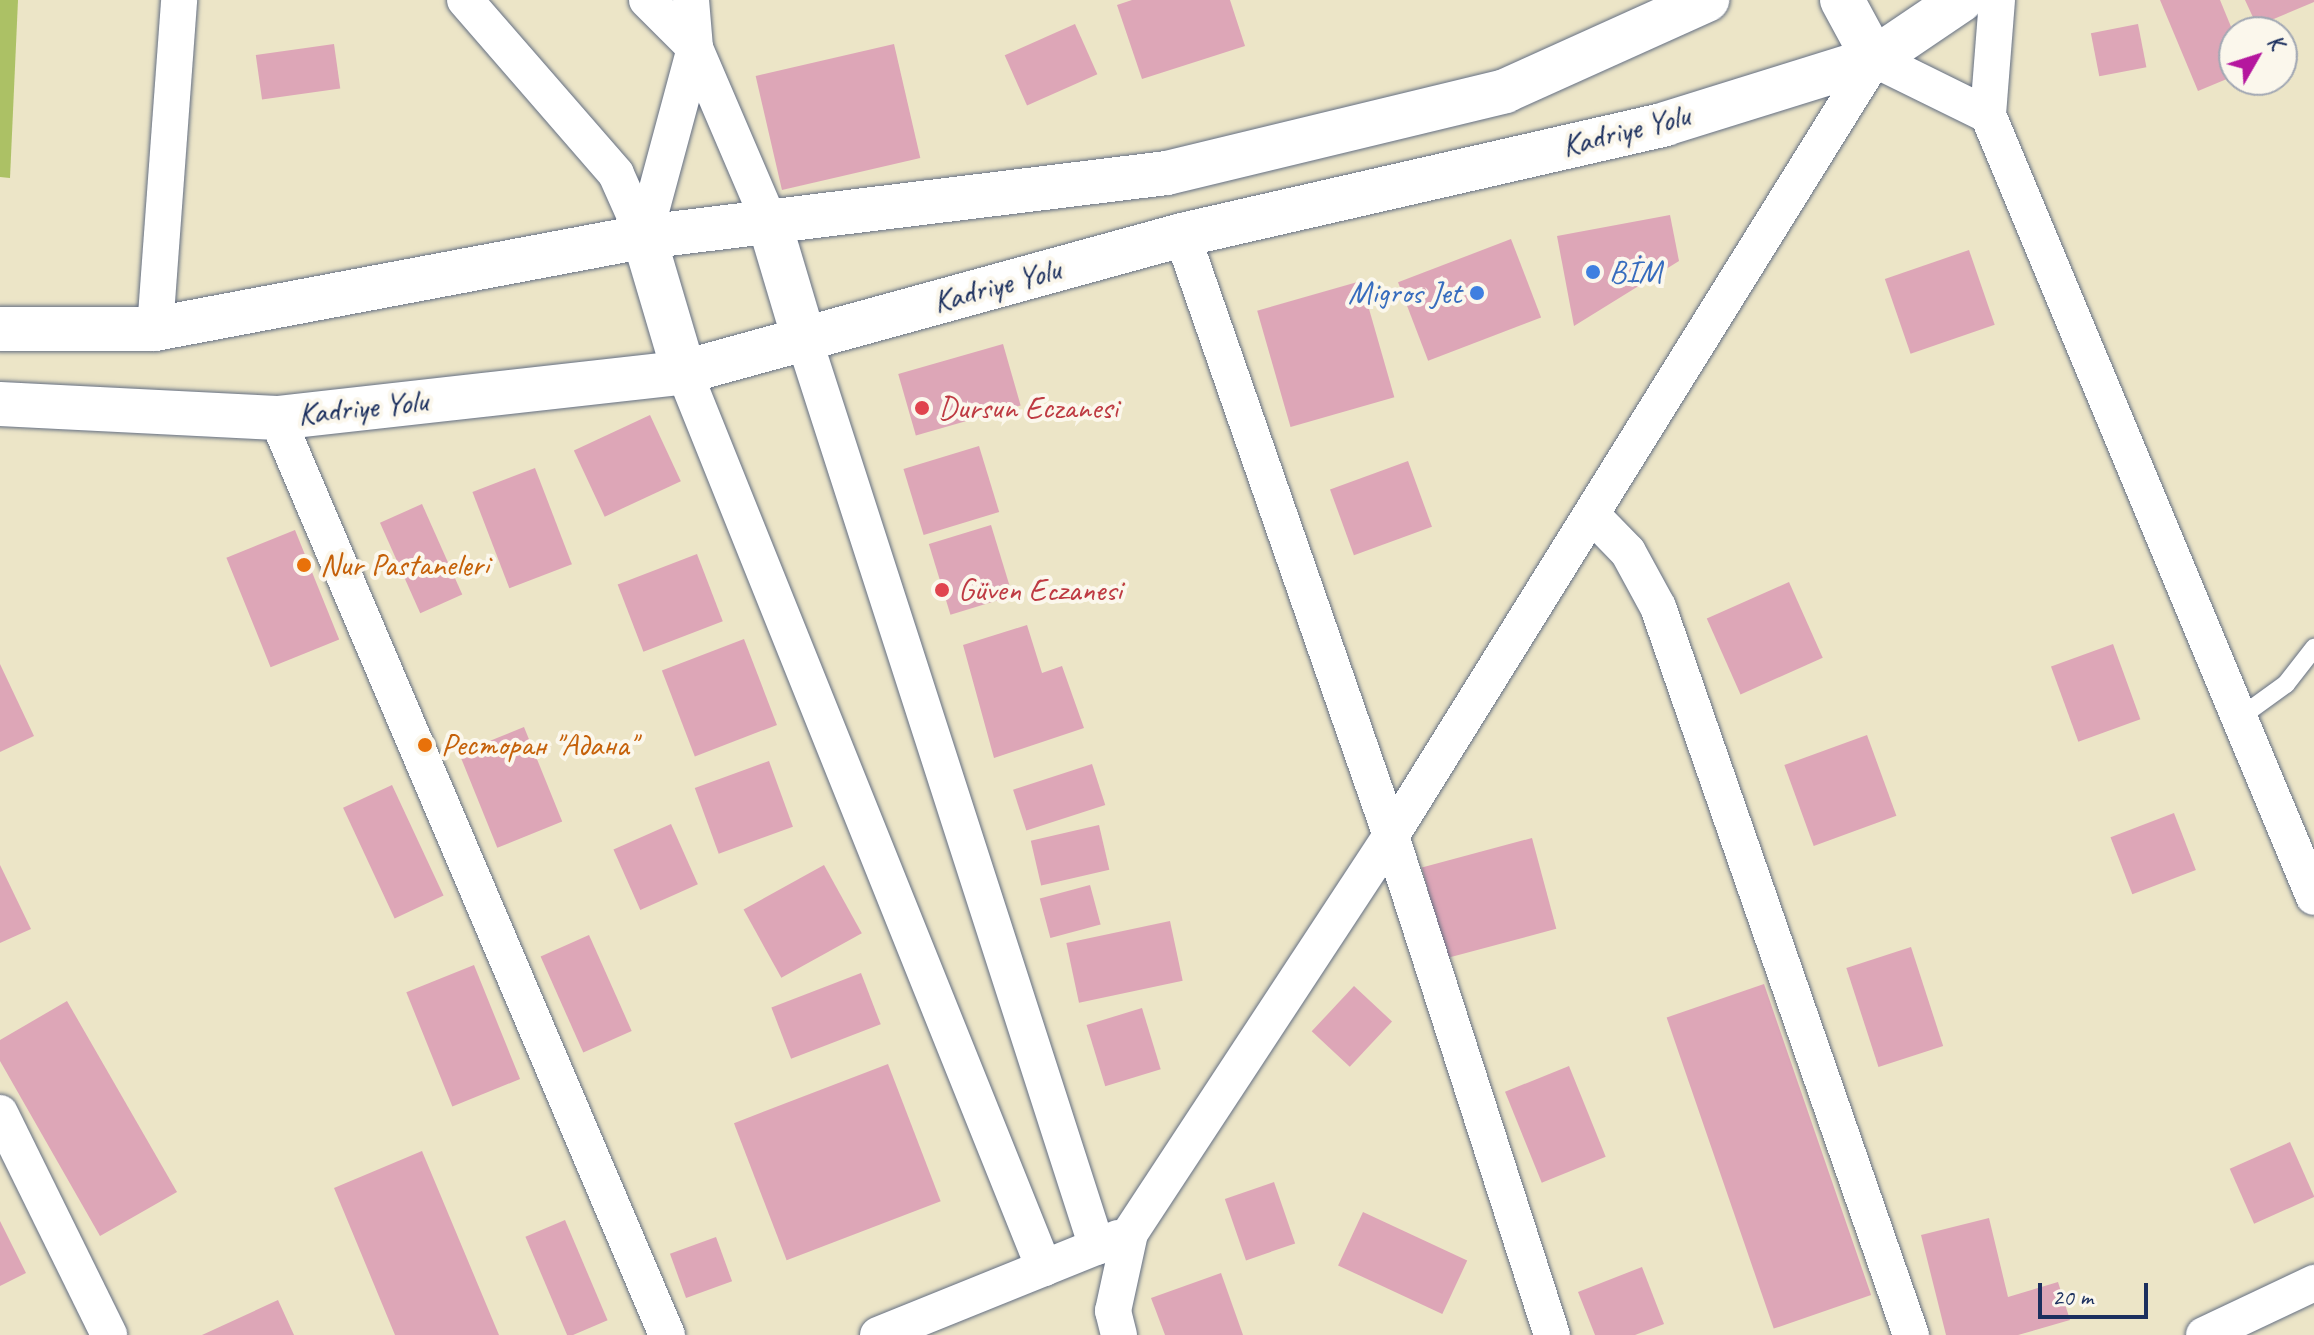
<!DOCTYPE html>
<html>
<head>
<meta charset="utf-8">
<style>
  body { margin:0 }
  #map { position:relative; width:2314px; height:1335px; overflow:hidden; background:#ece5c7; font-family:Caveat,sans-serif }
  div>[style] { position:absolute }
  .green>* { inset:0; background:#acc165 }
  .building>* { inset:0; background:#dda6b7; transform-origin:0 0 }
  .roads { filter:drop-shadow(0 0 2px #646f83) drop-shadow(0 0 2px #646f83) }
  .lane>* { height:18px; margin:-9px; padding:0 9px; transform-origin:9px; border-radius:9px; background:#fff }
  .street>* { height:36px; margin:-18px; padding:0 18px; transform-origin:18px; border-radius:18px; background:#fff }
  .secondary>* { height:44px; margin:-22px; padding:0 22px; transform-origin:22px; border-radius:22px; background:#fff }
  .dots>* { width:22px; height:22px; translate:-50% -50%; box-sizing:border-box; border:4px solid #fbf7ec; border-radius:50% }
  span { translate:-50% -50%; white-space:nowrap; text-align:center; line-height:1.15; -webkit-text-stroke:8px #fbf7ec; paint-order:stroke }
  .street-label { font-size:32px; color:#1b2f5e }
  .shop-label { font-size:32px; color:#366cbe }
  .left { translate:0 -50%; text-align:left }
  .right { translate:-100% -50%; text-align:right }
  .health-label { font-size:32px; color:#be3a42 }
  .food-label { font-size:32px; color:#c56008 }
  .north { position:absolute; left:2218px; top:16px; width:80px; height:80px; box-sizing:border-box; background:#fbf7ec; border:2px solid #a1a7b3; border-radius:50%; rotate:51deg; font-size:22px; font-weight:700; line-height:32px; text-align:center; color:#1b2f5e }
  .north::after { content:''; display:block; margin:auto; width:28px; height:36px; background:#b5179e; clip-path:polygon(50% 0,100% 100%,50% 72%,0 100%) }
  .scale { position:absolute; left:2038px; top:1283px; width:110px; height:36px; box-sizing:border-box; border:4px solid #1b2f5e; border-top:0; padding-left:10px; font-size:24px; line-height:28px; white-space:nowrap; color:#1b2f5e; -webkit-text-stroke:6px #fbf7ec; paint-order:stroke }
</style>
</head>
<body>
<div id="map">
  <div class="green">
    <div style="clip-path:polygon(0 0,18px 0,10px 178px,0 177px)"></div>
  </div>
  <div class="building">
    <div style="clip-path:polygon(1132px 0,1230px 0,1245px 46px,1142px 79px,1117px 5px)"></div>
    <div style="clip-path:polygon(2160px 0,2220px 0,2234px 34px,2234px 76px,2198px 91px)"></div>
    <div style="clip-path:polygon(2245px 0,2314px 0,2314px 2px,2257px 26px)"></div>
    <div style="left:1075px;top:24px;width:55px;height:77px;rotate:66deg"></div>
    <div style="left:2138px;top:24px;width:44px;height:48px;rotate:79deg"></div>
    <div style="left:334px;top:44px;width:45px;height:79px;rotate:82deg"></div>
    <div style="left:894px;top:44px;width:117px;height:142px;rotate:77deg"></div>
    <div style="clip-path:polygon(1670px 215px,1679px 261px,1574px 326px,1557px 236px)"></div>
    <div style="left:1511px;top:239px;width:84px;height:121px;rotate:69deg"></div>
    <div style="left:1969px;top:250px;width:79px;height:89px;rotate:71deg"></div>
    <div style="left:1361px;top:281px;width:121px;height:108px;rotate:74deg"></div>
    <div style="left:1003px;top:344px;width:64px;height:109px;rotate:74deg"></div>
    <div style="left:650px;top:415px;width:73px;height:84px;rotate:65deg"></div>
    <div style="left:979px;top:446px;width:69px;height:79px;rotate:73deg"></div>
    <div style="left:1408px;top:461px;width:70px;height:83px;rotate:70deg"></div>
    <div style="left:535px;top:468px;width:103px;height:67px;rotate:69deg"></div>
    <div style="left:422px;top:504px;width:99px;height:46px;rotate:66deg"></div>
    <div style="left:991px;top:525px;width:74px;height:65px;rotate:73deg"></div>
    <div style="left:295px;top:530px;width:118px;height:74px;rotate:68deg"></div>
    <div style="left:697px;top:554px;width:72px;height:85px;rotate:69deg"></div>
    <div style="left:1789px;top:582px;width:83px;height:90px;rotate:66deg"></div>
    <div style="clip-path:polygon(1027px 625px,1042px 673px,1062px 666px,1084px 728px,994px 758px,963px 645px)"></div>
    <div style="left:744px;top:639px;width:92px;height:88px;rotate:69deg"></div>
    <div style="left:2113px;top:644px;width:80px;height:66px;rotate:70deg"></div>
    <div style="clip-path:polygon(0 664px,34px 736px,0 752px)"></div>
    <div style="left:524px;top:727px;width:102px;height:70px;rotate:68deg"></div>
    <div style="left:1867px;top:735px;width:86px;height:88px;rotate:70deg"></div>
    <div style="left:769px;top:761px;width:70px;height:79px;rotate:70deg"></div>
    <div style="left:1092px;top:764px;width:43px;height:83px;rotate:72deg"></div>
    <div style="left:392px;top:785px;width:122px;height:54px;rotate:65deg"></div>
    <div style="left:2174px;top:813px;width:61px;height:68px;rotate:69deg"></div>
    <div style="left:671px;top:824px;width:66px;height:63px;rotate:66deg"></div>
    <div style="left:1099px;top:825px;width:46px;height:70px;rotate:77deg"></div>
    <div style="left:1532px;top:838px;width:94px;height:114px;rotate:75deg"></div>
    <div style="clip-path:polygon(0 865px,31px 929px,0 943px)"></div>
    <div style="left:824px;top:865px;width:78px;height:92px;rotate:61deg"></div>
    <div style="left:1090px;top:885px;width:41px;height:52px;rotate:75deg"></div>
    <div style="left:1170px;top:921px;width:61px;height:106px;rotate:78deg"></div>
    <div style="left:589px;top:935px;width:105px;height:53px;rotate:66deg"></div>
    <div style="left:1911px;top:947px;width:104px;height:68px;rotate:72deg"></div>
    <div style="left:474px;top:965px;width:123px;height:73px;rotate:68deg"></div>
    <div style="left:861px;top:973px;width:55px;height:96px;rotate:69deg"></div>
    <div style="left:1764px;top:984px;width:329px;height:103px;rotate:71deg"></div>
    <div style="left:1354px;top:986px;width:52px;height:62px;rotate:43deg"></div>
    <div style="clip-path:polygon(67px 1001px,177px 1192px,100px 1236px,0 1061px,0 1040px)"></div>
    <div style="left:1142px;top:1008px;width:64px;height:58px;rotate:73deg"></div>
    <div style="left:888px;top:1064px;width:147px;height:165px;rotate:69deg"></div>
    <div style="left:1569px;top:1066px;width:98px;height:69px;rotate:68deg"></div>
    <div style="left:2290px;top:1142px;width:60px;height:66px;rotate:66deg"></div>
    <div style="clip-path:polygon(422px 1151px,499px 1335px,395px 1335px,334px 1188px)"></div>
    <div style="left:1274px;top:1182px;width:65px;height:52px;rotate:71deg"></div>
    <div style="left:1363px;top:1212px;width:115px;height:59px;rotate:25deg"></div>
    <div style="clip-path:polygon(1989px 1218px,2008px 1297px,2058px 1282px,2070px 1320px,2018px 1335px,1946px 1335px,1921px 1235px)"></div>
    <div style="left:565px;top:1220px;width:109px;height:43px;rotate:67deg"></div>
    <div style="clip-path:polygon(0 1221px,26px 1273px,0 1286px)"></div>
    <div style="left:716px;top:1237px;width:47px;height:49px;rotate:70deg"></div>
    <div style="clip-path:polygon(1642px 1267px,1664px 1324px,1635px 1335px,1595px 1335px,1578px 1292px)"></div>
    <div style="clip-path:polygon(1221px 1273px,1243px 1335px,1165px 1335px,1151px 1298px)"></div>
    <div style="clip-path:polygon(278px 1300px,294px 1335px,202px 1335px)"></div>
  </div>
  <div class="roads">
    <div class="lane">
      <div style="left:2239px;top:718px;width:58px;rotate:-35.9deg"></div>
      <div style="left:2286px;top:684px;width:46px;rotate:-52.1deg"></div>
    </div>
    <div class="street">
      <div style="left:465px;top:0;width:230px;rotate:49deg"></div>
      <div style="left:616px;top:174px;width:69px;rotate:66deg"></div>
      <div style="left:647px;top:0;width:68px;rotate:45deg"></div>
      <div style="left:691px;top:0;width:48px;rotate:85.2deg"></div>
      <div style="left:695px;top:48px;width:185px;rotate:66.8deg"></div>
      <div style="left:1997px;top:0;width:115px;rotate:94.5deg"></div>
      <div style="left:1988px;top:115px;width:847px;rotate:67.37deg"></div>
      <div style="left:1182px;top:235px;width:636px;rotate:70.82deg"></div>
      <div style="left:1391px;top:836px;width:524px;rotate:72.12deg"></div>
      <div style="left:644px;top:237px;width:196px;rotate:-74.9deg"></div>
      <div style="left:155px;top:329px;width:330px;rotate:-85.8deg"></div>
      <div style="left:804px;top:339px;width:954px;rotate:72.12deg"></div>
      <div style="left:684px;top:372px;width:966px;rotate:68.11deg"></div>
      <div style="left:277px;top:418px;width:996px;rotate:66.96deg"></div>
      <div style="left:1593px;top:516px;width:50px;rotate:45.8deg"></div>
      <div style="left:1628px;top:552px;width:63px;rotate:61.4deg"></div>
      <div style="left:1658px;top:607px;width:771px;rotate:70.84deg"></div>
      <div style="left:0;top:1113px;width:247px;rotate:63.8deg"></div>
      <div style="left:878px;top:1335px;width:259px;rotate:-22deg"></div>
      <div style="left:1119px;top:1335px;width:25px;rotate:-104deg"></div>
      <div style="left:1113px;top:1311px;width:80px;rotate:-77.7deg"></div>
      <div style="left:1130px;top:1233px;width:475px;rotate:-56.7deg"></div>
      <div style="left:1391px;top:836px;width:915px;rotate:-58.13deg"></div>
      <div style="left:1874px;top:59px;width:127px;rotate:26.2deg"></div>
      <div style="left:2204px;top:1335px;width:122px;rotate:-25.3deg"></div>
    </div>
    <div class="secondary">
      <div style="left:1842px;top:0;width:67px;rotate:61.5deg"></div>
      <div style="left:768px;top:218px;width:126px;rotate:73.4deg"></div>
      <div style="left:644px;top:237px;width:141px;rotate:73.5deg"></div>
      <div style="left:0;top:329px;width:155px"></div>
      <div style="left:155px;top:329px;width:498px;rotate:-10.7deg"></div>
      <div style="left:644px;top:237px;width:527px;rotate:-6.98deg"></div>
      <div style="left:1167px;top:173px;width:348px;rotate:-13.6deg"></div>
      <div style="left:1505px;top:91px;width:222px;rotate:-24.3deg"></div>
      <div style="left:0;top:404px;width:277px;rotate:2.9deg"></div>
      <div style="left:277px;top:418px;width:410px;rotate:-6.4deg"></div>
      <div style="left:684px;top:372px;width:517px;rotate:-15.38deg"></div>
      <div style="left:1182px;top:235px;width:496px;rotate:-12.9deg"></div>
      <div style="left:1665px;top:124px;width:219px;rotate:-17.3deg"></div>
      <div style="left:1874px;top:59px;width:105px;rotate:-34.1deg"></div>
    </div>
  </div>
  <div class="dots">
    <div style="left:1593px;top:272px;background:#3f7fe0"></div>
    <div style="left:1477px;top:293px;background:#3f7fe0"></div>
    <div style="left:922px;top:408px;background:#e0444e"></div>
    <div style="left:304px;top:565px;background:#e8710a"></div>
    <div style="left:942px;top:590px;background:#e0444e"></div>
    <div style="left:425px;top:745px;background:#e8710a"></div>
  </div>
  <div class="street-label">
    <span style="left:1626px;top:131px;rotate:-14deg">Kadriye Yolu</span>
    <span style="left:997px;top:286px;rotate:-15deg">Kadriye Yolu</span>
    <span style="left:363px;top:408px;rotate:-6deg">Kadriye Yolu</span>
  </div>
  <div class="shop-label">
    <span class="left" style="left:1609px;top:272px">BİM</span>
    <span class="right" style="left:1461px;top:293px">Migros Jet</span>
  </div>
  <div class="health-label">
    <span class="left" style="left:938px;top:408px">Dursun Eczanesi</span>
    <span class="left" style="left:958px;top:590px">Güven Eczanesi</span>
  </div>
  <div class="food-label">
    <span class="left" style="left:320px;top:565px">Nur Pastaneleri</span>
    <span class="left" style="left:441px;top:745px">Ресторан "Адана"</span>
  </div>
  <div class="north">K</div>
  <div class="scale">20 m</div>
</div>
</body>
</html>
